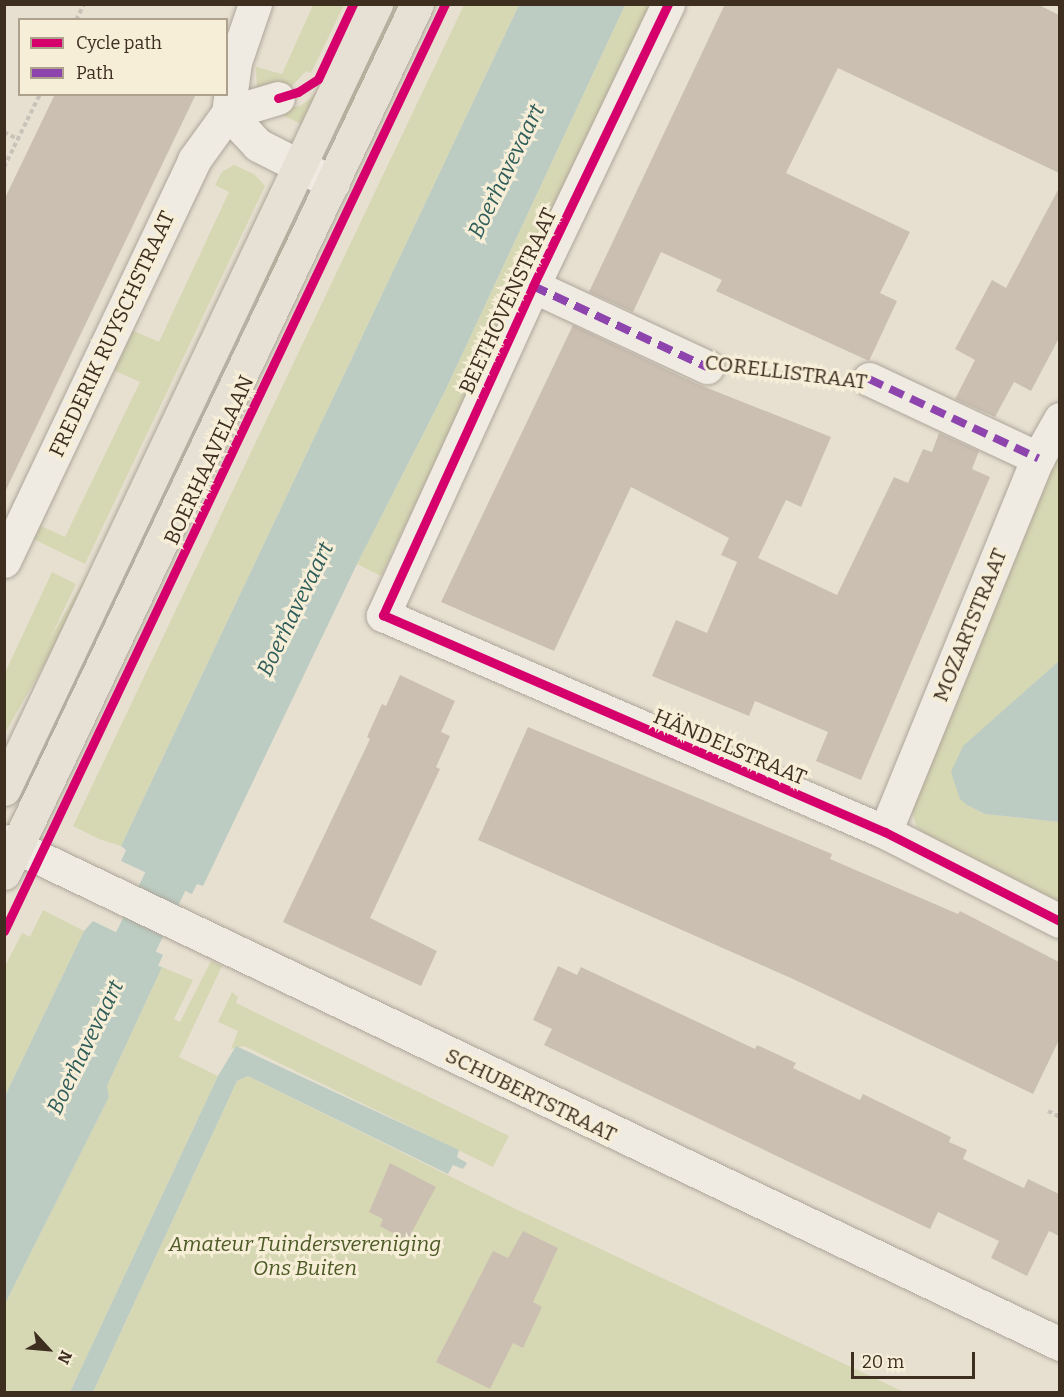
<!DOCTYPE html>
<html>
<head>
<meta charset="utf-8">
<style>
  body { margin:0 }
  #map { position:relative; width:1064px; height:1397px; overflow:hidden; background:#e7e0d1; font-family:Bitter,serif }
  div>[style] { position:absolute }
  .green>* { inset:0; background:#d6d7b3; transform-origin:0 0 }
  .water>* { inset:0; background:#bcccc2 }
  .canal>* { height:44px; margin:-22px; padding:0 22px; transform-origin:22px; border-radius:22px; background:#bcccc2 }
  .building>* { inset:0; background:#cbbfb2 }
  .path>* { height:4px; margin-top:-2px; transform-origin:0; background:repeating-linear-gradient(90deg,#c8c2b9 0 4.5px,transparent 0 7.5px) }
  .roads { filter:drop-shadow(0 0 2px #ada599) drop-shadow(0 0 2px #ada599) }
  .minor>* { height:33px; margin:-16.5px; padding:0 16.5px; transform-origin:16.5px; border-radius:16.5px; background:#efebe3 }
  .major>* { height:33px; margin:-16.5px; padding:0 16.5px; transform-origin:16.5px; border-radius:16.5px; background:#e6e1d4 }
  .quiet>* { height:8px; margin-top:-4px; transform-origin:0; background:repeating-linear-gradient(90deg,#8e44ad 0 15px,transparent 0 23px) }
  .cycleway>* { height:9px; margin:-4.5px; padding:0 4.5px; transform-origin:4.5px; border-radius:4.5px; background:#d6006c }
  span { translate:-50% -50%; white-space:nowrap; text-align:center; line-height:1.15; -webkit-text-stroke:6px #f7eed8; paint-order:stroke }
  .street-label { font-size:21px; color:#3d2e20 }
  .park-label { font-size:21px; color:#4d5a26; font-style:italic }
  .water-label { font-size:22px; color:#2f5d5a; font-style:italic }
  .frame { position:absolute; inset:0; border:6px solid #3d2e20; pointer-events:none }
  .legend { position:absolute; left:18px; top:18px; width:210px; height:78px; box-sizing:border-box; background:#f7eed8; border:2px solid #ada18e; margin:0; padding:8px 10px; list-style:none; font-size:18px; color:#3d2e20 }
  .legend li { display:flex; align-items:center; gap:12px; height:30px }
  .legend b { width:30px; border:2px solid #ada18e }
  .north { position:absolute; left:18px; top:1319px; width:60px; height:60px; -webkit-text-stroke:4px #f7eed8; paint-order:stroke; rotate:116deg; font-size:16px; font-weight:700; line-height:24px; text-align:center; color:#3d2e20 }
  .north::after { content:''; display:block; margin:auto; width:21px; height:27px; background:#3d2e20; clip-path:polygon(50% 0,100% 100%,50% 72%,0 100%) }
  .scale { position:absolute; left:851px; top:1352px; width:124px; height:27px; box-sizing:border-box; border:3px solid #3d2e20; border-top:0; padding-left:8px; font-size:18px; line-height:21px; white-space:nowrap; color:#3d2e20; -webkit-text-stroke:4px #f7eed8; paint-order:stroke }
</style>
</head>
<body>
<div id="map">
  <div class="green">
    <div style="clip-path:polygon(313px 5px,344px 5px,311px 73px,306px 71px,292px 86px,274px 92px,257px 90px,256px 67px,282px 74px)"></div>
    <div style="clip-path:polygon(387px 5px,407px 5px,347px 124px,337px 119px)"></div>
    <div style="clip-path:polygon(464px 5px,519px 5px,121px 846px,99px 839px,73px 826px)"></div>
    <div style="clip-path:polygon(625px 5px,653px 5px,381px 576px,357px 564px,445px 391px)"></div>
    <div style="clip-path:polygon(318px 92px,307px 127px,276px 112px,302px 105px)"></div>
    <div style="clip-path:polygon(234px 165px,254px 174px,265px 186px,85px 564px,33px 539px,39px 525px,65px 537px,140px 382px,106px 367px,132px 330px,159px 342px,229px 192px,215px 185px,222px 172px)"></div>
    <div style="left:290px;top:223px;width:8px;height:625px;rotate:30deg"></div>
    <div style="clip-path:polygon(1059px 447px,1059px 661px,964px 746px,967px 805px,985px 814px,1059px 822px,1059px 902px,928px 838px,916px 826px,911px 806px)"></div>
    <div style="clip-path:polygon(52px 572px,76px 584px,5px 733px,5px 673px)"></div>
    <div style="clip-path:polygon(43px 910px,84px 931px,5px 1096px,4px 968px,22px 933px,30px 937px)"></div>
    <div style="clip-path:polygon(211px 961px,222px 966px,179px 1057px,218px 1076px,70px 1392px,5px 1392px,5px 1304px,109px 1097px,107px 1086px,162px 967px,193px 980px,174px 1019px,180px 1022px)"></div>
    <div style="clip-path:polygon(232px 992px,238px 997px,236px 1003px,509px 1136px,493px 1167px,244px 1046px,231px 1049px,238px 1031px,218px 1022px)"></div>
    <div style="clip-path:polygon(248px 1076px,518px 1210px,904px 1392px,93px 1392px,237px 1081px)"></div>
  </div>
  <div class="water">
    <div style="clip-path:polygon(519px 5px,625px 5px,445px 391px,357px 564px,203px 886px,197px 884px,192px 894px,121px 861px,126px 850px,121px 846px)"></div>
    <div style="clip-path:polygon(1059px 661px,1059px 822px,985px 814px,967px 805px,960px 799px,951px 772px,963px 746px)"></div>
    <div style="clip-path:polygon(93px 921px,163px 955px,158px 966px,162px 967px,107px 1086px,109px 1097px,5px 1304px,5px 1096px,84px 931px)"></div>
    <div style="clip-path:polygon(236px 1046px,459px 1150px,457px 1157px,467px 1163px,463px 1169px,453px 1165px,448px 1174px,248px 1076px,237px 1081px,93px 1392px,70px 1392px,218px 1076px)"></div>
  </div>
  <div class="canal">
    <div style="left:110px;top:995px;width:185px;rotate:-64deg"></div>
  </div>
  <div class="building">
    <div style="clip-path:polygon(725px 4px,1037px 4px,1059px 15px,1059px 173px,838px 68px,786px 173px,910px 232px,880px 293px,897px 301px,869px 361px,716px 291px,722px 280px,661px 252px,633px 312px,589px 292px)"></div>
    <div style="clip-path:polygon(55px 94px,196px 94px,4px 494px,4px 200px)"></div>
    <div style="clip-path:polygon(1059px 188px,1059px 338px,1031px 391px,1014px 382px,995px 417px,955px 399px,975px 360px,955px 349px,992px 280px,1006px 288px)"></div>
    <div style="clip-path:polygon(573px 325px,695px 383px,831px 437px,801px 507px,786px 500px,758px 558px,837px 595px,894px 477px,908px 483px,923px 449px,932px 452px,939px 433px,979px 451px,972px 469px,990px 477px,861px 780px,816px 761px,828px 732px,755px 701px,749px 716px,652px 676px,676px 620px,707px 633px,737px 562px,721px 555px,729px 538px,631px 487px,554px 651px,441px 602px)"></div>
    <div style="clip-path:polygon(400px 675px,455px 701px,441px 732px,450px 736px,436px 767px,440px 769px,370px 918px,437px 951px,421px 986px,283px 922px,370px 739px,367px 737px,382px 704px,386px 706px)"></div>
    <div style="clip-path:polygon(528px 727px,832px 854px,830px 859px,958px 914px,960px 911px,1059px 962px,1059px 1040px,1033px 1094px,793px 979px,478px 840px)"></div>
    <div style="clip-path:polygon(558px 966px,577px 975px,581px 967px,755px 1049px,757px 1045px,796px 1063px,793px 1068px,860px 1100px,863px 1094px,951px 1137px,949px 1142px,967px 1150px,963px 1159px,1024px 1188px,1028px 1179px,1059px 1194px,1059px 1236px,1049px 1231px,1027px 1276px,991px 1258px,999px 1241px,938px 1212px,930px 1229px,544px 1045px,552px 1029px,533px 1020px)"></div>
    <div style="clip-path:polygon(390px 1163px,436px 1187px,407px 1241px,380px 1226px,383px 1219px,369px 1212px)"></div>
    <div style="clip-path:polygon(523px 1231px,558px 1248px,533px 1302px,542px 1307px,523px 1348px,513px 1343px,490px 1389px,436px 1362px,493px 1251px,508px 1258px)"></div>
  </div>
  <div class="path">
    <div style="left:76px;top:20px;width:18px;rotate:-63deg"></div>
    <div style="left:4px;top:132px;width:16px;rotate:27deg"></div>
    <div style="left:4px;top:167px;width:81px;rotate:-63.7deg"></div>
    <div style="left:744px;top:370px;width:88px;rotate:3.9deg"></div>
    <div style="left:1048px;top:1111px;width:13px;rotate:27deg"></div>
  </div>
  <div class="roads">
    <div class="minor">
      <div style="left:255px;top:4px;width:61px;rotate:109deg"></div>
      <div style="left:235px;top:62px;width:51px;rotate:97.8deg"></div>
      <div style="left:228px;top:113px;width:44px;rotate:46.8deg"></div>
      <div style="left:258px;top:145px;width:84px;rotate:26.9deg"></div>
      <div style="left:668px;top:4px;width:313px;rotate:115.6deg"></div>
      <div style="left:533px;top:286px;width:362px;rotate:114.5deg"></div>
      <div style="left:383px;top:615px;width:547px;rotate:23.38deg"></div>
      <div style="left:885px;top:832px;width:196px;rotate:27deg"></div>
      <div style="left:533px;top:286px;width:192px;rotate:25deg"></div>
      <div style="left:869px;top:379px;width:187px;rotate:25.1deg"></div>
      <div style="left:4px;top:561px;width:444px;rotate:-64.6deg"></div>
      <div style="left:194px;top:160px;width:58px;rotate:-54.1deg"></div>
      <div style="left:228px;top:113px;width:52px;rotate:-16.7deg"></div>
      <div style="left:885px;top:832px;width:404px;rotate:-67.8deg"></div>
      <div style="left:1038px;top:458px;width:45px;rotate:-60.6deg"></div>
      <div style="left:4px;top:841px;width:1170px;rotate:25.47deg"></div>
    </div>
    <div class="major">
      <div style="left:4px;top:789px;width:869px;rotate:-64.64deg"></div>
      <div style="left:4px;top:873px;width:962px;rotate:-64.58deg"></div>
    </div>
  </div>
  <div class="quiet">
    <div style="left:533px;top:286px;width:192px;rotate:25deg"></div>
    <div style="left:869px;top:379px;width:187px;rotate:25.1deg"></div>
  </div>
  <div class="cycleway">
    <div style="left:668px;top:4px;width:313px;rotate:115.6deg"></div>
    <div style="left:533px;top:286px;width:362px;rotate:114.5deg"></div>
    <div style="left:383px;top:615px;width:547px;rotate:23.38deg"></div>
    <div style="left:885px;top:832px;width:196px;rotate:27deg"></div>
    <div style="left:278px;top:98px;width:21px;rotate:-17deg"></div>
    <div style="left:298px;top:92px;width:24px;rotate:-33deg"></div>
    <div style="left:318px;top:79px;width:83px;rotate:-65deg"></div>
    <div style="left:4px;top:931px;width:1027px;rotate:-64.56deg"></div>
  </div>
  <div class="street-label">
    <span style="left:508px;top:301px;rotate:-65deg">BEETHOVENSTRAAT</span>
    <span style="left:112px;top:334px;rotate:-65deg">FREDERIK RUYSCHSTRAAT</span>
    <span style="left:786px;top:372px;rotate:7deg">CORELLISTRAAT</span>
    <span style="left:209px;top:460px;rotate:-65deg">BOERHAAVELAAN</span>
    <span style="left:970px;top:625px;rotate:-68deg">MOZARTSTRAAT</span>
    <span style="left:730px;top:747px;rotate:23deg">HÄNDELSTRAAT</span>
    <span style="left:531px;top:1095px;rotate:26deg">SCHUBERTSTRAAT</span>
  </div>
  <div class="park-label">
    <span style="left:305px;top:1256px">Amateur Tuindersvereniging<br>Ons Buiten</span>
  </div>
  <div class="water-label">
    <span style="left:506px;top:171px;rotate:-64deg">Boerhavevaart</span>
    <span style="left:295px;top:609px;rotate:-64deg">Boerhavevaart</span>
    <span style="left:85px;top:1047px;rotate:-64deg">Boerhavevaart</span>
  </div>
  <div class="frame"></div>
  <ul class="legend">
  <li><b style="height:8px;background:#d6006c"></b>Cycle path</li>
  <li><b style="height:8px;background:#8e44ad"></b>Path</li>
  </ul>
  <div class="north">N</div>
  <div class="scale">20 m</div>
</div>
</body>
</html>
